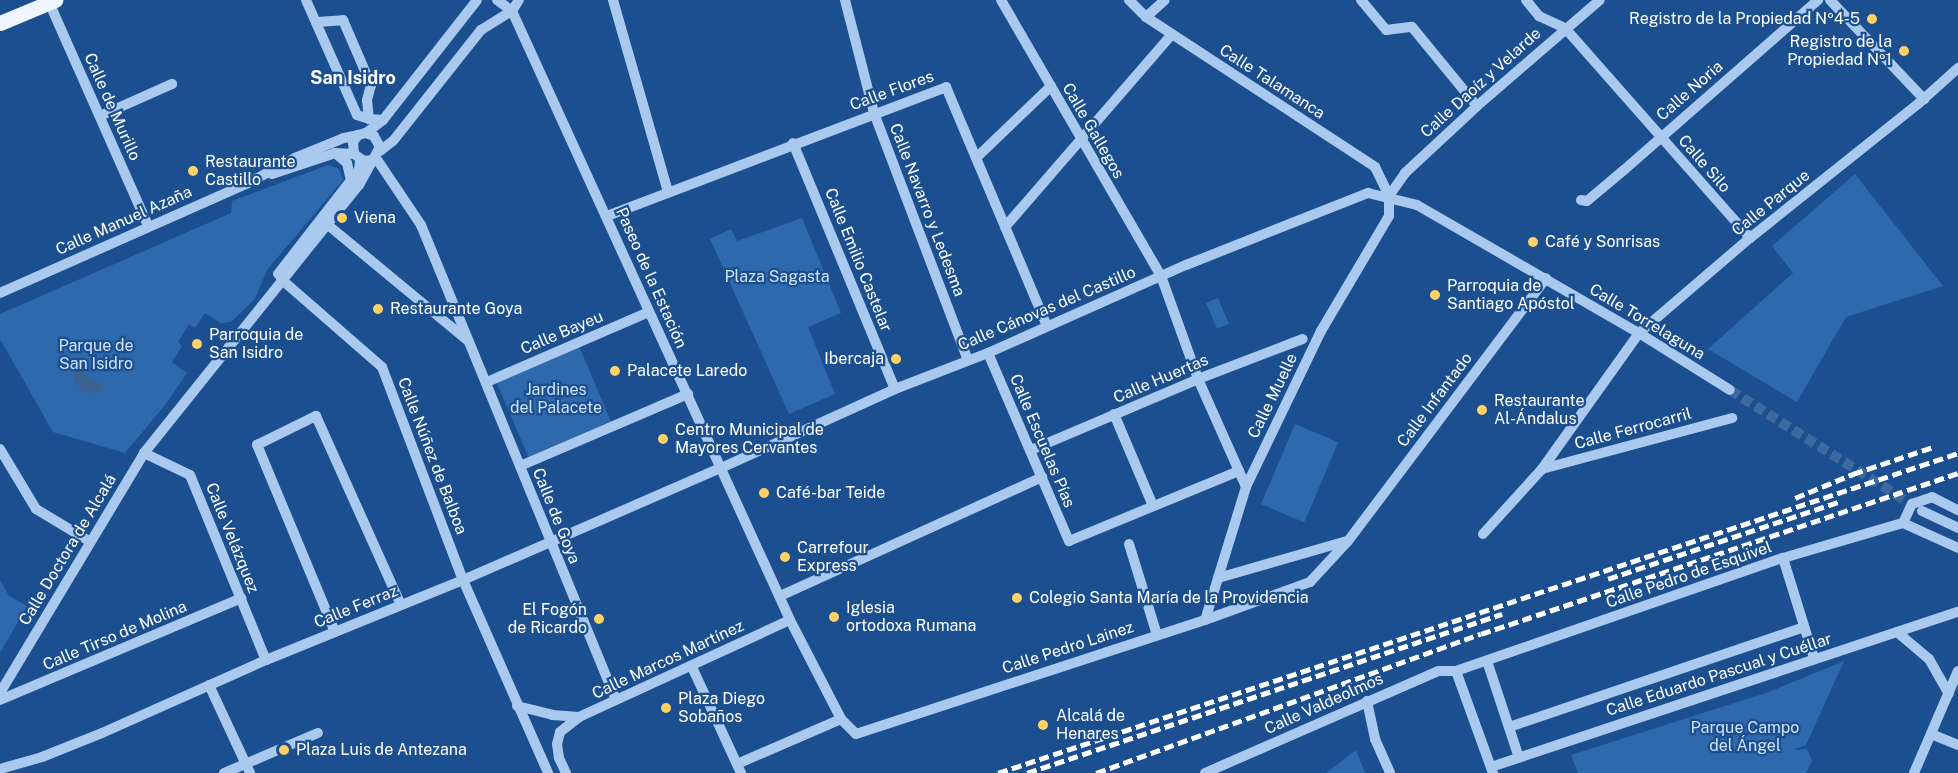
<!DOCTYPE html>
<html>
<head>
<meta charset="utf-8">
<style>
  body { margin:0 }
  #map { position:relative; width:1958px; height:773px; overflow:hidden; background:#1b4f8f; font-family:"Public Sans",sans-serif }
  div>[style] { position:absolute }
  .green>* { inset:0; background:#2e69ad; transform-origin:0 0 }
  .water>* { inset:0; background:#3c6290 }
  .minor-tunnel>* { height:10px; margin-top:-5px; transform-origin:0; background:repeating-linear-gradient(90deg,#3d69a0 0 10px,transparent 0 15px) }
  .minor>* { height:10px; margin:-5px; padding:0 5px; transform-origin:5px; border-radius:5px; background:#a9c9ee }
  .major>* { height:15px; margin:-7.5px; padding:0 7.5px; transform-origin:7.5px; border-radius:7.5px; background:#f0f6ff }
  .rail>* { height:4.5px; margin-top:-2.25px; transform-origin:0; background:repeating-linear-gradient(90deg,#fff 0 10px,transparent 0 14.5px) }
  .dots>* { width:16px; height:16px; translate:-50% -50%; box-sizing:border-box; border:3px solid #1b4f8f; border-radius:50% }
  span { translate:-50% -50%; white-space:nowrap; text-align:center; line-height:1.15; -webkit-text-stroke:4.5px #1b4f8f; paint-order:stroke }
  .poi-label { font-size:16px; color:#fff }
  .right { translate:-100% -50%; text-align:right }
  .left { translate:0 -50%; text-align:left }
  .street-label { font-size:16px; color:#fff }
  .park-label { font-size:16px; color:#cfe3fa }
  .neighbourhood-label { font-size:18px; color:#fff; font-weight:700 }
</style>
</head>
<body>
<div id="map">
  <div class="green">
    <div style="clip-path:polygon(328px 165px,339px 169px,343px 180px,267px 270px,255px 299px,231px 322px,220px 323px,205px 313px,195px 328px,189px 324px,178px 342px,182px 346px,172px 362px,187px 373px,166px 404px,125px 453px,53px 432px,0 339px,0 314px,231px 213px,232px 201px)"></div>
    <div style="clip-path:polygon(1855px 174px,1943px 286px,1846px 317px,1797px 402px,1708px 349px,1793px 273px,1772px 246px)"></div>
    <div style="clip-path:polygon(802px 218px,841px 313px,808px 327px,835px 394px,789px 414px,710px 239px,731px 229px,737px 241px)"></div>
    <div style="left:1218px;top:298px;width:28px;height:13px;rotate:67deg"></div>
    <div style="left:579px;top:346px;width:82px;height:90px;rotate:67deg"></div>
    <div style="left:1295px;top:424px;width:47px;height:87px;rotate:23deg"></div>
    <div style="clip-path:polygon(0 580px,9px 596px,27px 606px,0 653px)"></div>
    <div style="clip-path:polygon(1844px 661px,1806px 745px,1793px 750px,1807px 749px,1812px 761px,1806px 773px,1578px 773px,1571px 755px,1769px 692px)"></div>
    <div style="clip-path:polygon(1356px 750px,1365px 773px,1326px 773px)"></div>
  </div>
  <div class="water">
    <div style="clip-path:polygon(74px 368px,91px 378px,106px 388px,95px 393px,83px 392px,74px 381px)"></div>
  </div>
  <div class="minor-tunnel">
    <div style="left:1730px;top:390px;width:223px;rotate:32.2deg"></div>
  </div>
  <div class="minor">
    <div style="left:48px;top:0;width:247px;rotate:66.1deg"></div>
    <div style="left:306px;top:0;width:126px;rotate:66.1deg"></div>
    <div style="left:357px;top:115px;width:13px;rotate:18deg"></div>
    <div style="left:497px;top:0;width:19px;rotate:36deg"></div>
    <div style="left:512px;top:11px;width:669px;rotate:65.46deg"></div>
    <div style="left:790px;top:620px;width:111px;rotate:62.7deg"></div>
    <div style="left:841px;top:719px;width:21px;rotate:45deg"></div>
    <div style="left:856px;top:734px;width:367px;rotate:-18.1deg"></div>
    <div style="left:1205px;top:620px;width:112px;rotate:-19.9deg"></div>
    <div style="left:1310px;top:582px;width:56px;rotate:-47.2deg"></div>
    <div style="left:1348px;top:541px;width:329px;rotate:-53deg"></div>
    <div style="left:613px;top:0;width:200px;rotate:74deg"></div>
    <div style="left:845px;top:0;width:117px;rotate:75.6deg"></div>
    <div style="left:874px;top:113px;width:264px;rotate:69.2deg"></div>
    <div style="left:1001px;top:0;width:319px;rotate:59.9deg"></div>
    <div style="left:1161px;top:276px;width:109px;rotate:70.2deg"></div>
    <div style="left:1198px;top:379px;width:118px;rotate:66deg"></div>
    <div style="left:1129px;top:0;width:24px;rotate:45deg"></div>
    <div style="left:1146px;top:17px;width:274px;rotate:33.2deg"></div>
    <div style="left:1375px;top:167px;width:32px;rotate:64deg"></div>
    <div style="left:1389px;top:196px;width:20px;rotate:90deg"></div>
    <div style="left:1389px;top:216px;width:134px;rotate:120.6deg"></div>
    <div style="left:1321px;top:331px;width:173px;rotate:115.7deg"></div>
    <div style="left:1246px;top:487px;width:139px;rotate:107.1deg"></div>
    <div style="left:1361px;top:0;width:39px;rotate:50deg"></div>
    <div style="left:1386px;top:30px;width:26px;rotate:-7deg"></div>
    <div style="left:1412px;top:27px;width:102px;rotate:50.6deg"></div>
    <div style="left:1526px;top:0;width:21px;rotate:51deg"></div>
    <div style="left:1539px;top:16px;width:29px;rotate:25deg"></div>
    <div style="left:1565px;top:28px;width:280px;rotate:48.6deg"></div>
    <div style="left:1830px;top:0;width:137px;rotate:46.5deg"></div>
    <div style="left:1146px;top:17px;width:25px;rotate:-42deg"></div>
    <div style="left:317px;top:22px;width:26px;rotate:-4deg"></div>
    <div style="left:343px;top:20px;width:71px;rotate:66.7deg"></div>
    <div style="left:371px;top:85px;width:16px;rotate:105deg"></div>
    <div style="left:367px;top:100px;width:19px;rotate:84deg"></div>
    <div style="left:369px;top:119px;width:14px;rotate:4deg"></div>
    <div style="left:100px;top:116px;width:79px;rotate:-24deg"></div>
    <div style="left:366px;top:133px;width:21px;rotate:-37deg"></div>
    <div style="left:383px;top:120px;width:152px;rotate:-51.9deg"></div>
    <div style="left:793px;top:143px;width:266px;rotate:67.5deg"></div>
    <div style="left:380px;top:151px;width:16px;rotate:-38deg"></div>
    <div style="left:393px;top:141px;width:142px;rotate:-51.6deg"></div>
    <div style="left:481px;top:30px;width:36px;rotate:-32deg"></div>
    <div style="left:512px;top:11px;width:13px;rotate:-58deg"></div>
    <div style="left:335px;top:153px;width:16px;rotate:40deg"></div>
    <div style="left:347px;top:163px;width:17px;rotate:77deg"></div>
    <div style="left:376px;top:158px;width:81px;rotate:56.1deg"></div>
    <div style="left:421px;top:225px;width:513px;rotate:67.68deg"></div>
    <div style="left:976px;top:158px;width:104px;rotate:-43.8deg"></div>
    <div style="left:272px;top:174px;width:66px;rotate:-18.4deg"></div>
    <div style="left:335px;top:153px;width:19px;rotate:3deg"></div>
    <div style="left:1389px;top:196px;width:28px;rotate:-55deg"></div>
    <div style="left:1405px;top:173px;width:98px;rotate:-42.9deg"></div>
    <div style="left:1477px;top:106px;width:162px;rotate:-40.8deg"></div>
    <div style="left:1581px;top:200px;width:6px;rotate:9deg"></div>
    <div style="left:1587px;top:201px;width:48px;rotate:-40deg"></div>
    <div style="left:1624px;top:170px;width:258px;rotate:-41.2deg"></div>
    <div style="left:607px;top:216px;width:363px;rotate:-20.8deg"></div>
    <div style="left:946px;top:87px;width:259px;rotate:67.1deg"></div>
    <div style="left:328px;top:225px;width:182px;rotate:39.6deg"></div>
    <div style="left:1005px;top:227px;width:255px;rotate:-49.1deg"></div>
    <div style="left:278px;top:274px;width:132px;rotate:-52.1deg"></div>
    <div style="left:359px;top:170px;width:10px;rotate:-84deg"></div>
    <div style="left:281px;top:279px;width:134px;rotate:41.1deg"></div>
    <div style="left:382px;top:367px;width:228px;rotate:69.2deg"></div>
    <div style="left:463px;top:580px;width:211px;rotate:66.2deg"></div>
    <div style="left:0;top:293px;width:271px;rotate:-23.9deg"></div>
    <div style="left:248px;top:183px;width:53px;rotate:-28deg"></div>
    <div style="left:295px;top:158px;width:53px;rotate:-22.2deg"></div>
    <div style="left:344px;top:138px;width:14px;rotate:-12deg"></div>
    <div style="left:988px;top:353px;width:205px;rotate:66.7deg"></div>
    <div style="left:1069px;top:541px;width:184px;rotate:-22.4deg"></div>
    <div style="left:487px;top:382px;width:176px;rotate:-23.4deg"></div>
    <div style="left:1114px;top:414px;width:100px;rotate:67deg"></div>
    <div style="left:0;top:449px;width:70px;rotate:59deg"></div>
    <div style="left:36px;top:509px;width:62px;rotate:31.1deg"></div>
    <div style="left:1031px;top:450px;width:181px;rotate:-23deg"></div>
    <div style="left:1198px;top:379px;width:112px;rotate:-20.9deg"></div>
    <div style="left:144px;top:453px;width:51px;rotate:25.6deg"></div>
    <div style="left:190px;top:475px;width:200px;rotate:67.7deg"></div>
    <div style="left:520px;top:466px;width:183px;rotate:-23.2deg"></div>
    <div style="left:1542px;top:469px;width:197px;rotate:-15deg"></div>
    <div style="left:1922px;top:511px;width:40px;rotate:25deg"></div>
    <div style="left:1903px;top:523px;width:21px;rotate:-65deg"></div>
    <div style="left:1912px;top:504px;width:21px;rotate:-19deg"></div>
    <div style="left:1932px;top:497px;width:29px;rotate:27deg"></div>
    <div style="left:1903px;top:523px;width:60px;rotate:24.4deg"></div>
    <div style="left:1483px;top:534px;width:88px;rotate:-47.8deg"></div>
    <div style="left:1542px;top:469px;width:167px;rotate:-54.5deg"></div>
    <div style="left:1639px;top:333px;width:146px;rotate:-40.6deg"></div>
    <div style="left:1750px;top:238px;width:215px;rotate:-38.6deg"></div>
    <div style="left:1918px;top:104px;width:54px;rotate:-42deg"></div>
    <div style="left:1129px;top:544px;width:95px;rotate:72.9deg"></div>
    <div style="left:1783px;top:558px;width:105px;rotate:72.8deg"></div>
    <div style="left:1218px;top:578px;width:134px;rotate:-16deg"></div>
    <div style="left:780px;top:596px;width:288px;rotate:-24.4deg"></div>
    <div style="left:335px;top:632px;width:203px;rotate:-112.6deg"></div>
    <div style="left:257px;top:445px;width:66px;rotate:-26.2deg"></div>
    <div style="left:316px;top:416px;width:207px;rotate:65.8deg"></div>
    <div style="left:1897px;top:632px;width:42px;rotate:40.2deg"></div>
    <div style="left:1929px;top:659px;width:40px;rotate:60.3deg"></div>
    <div style="left:1487px;top:661px;width:102px;rotate:71.7deg"></div>
    <div style="left:692px;top:667px;width:117px;rotate:65.2deg"></div>
    <div style="left:1456px;top:671px;width:109px;rotate:70.1deg"></div>
    <div style="left:209px;top:685px;width:97px;rotate:65deg"></div>
    <div style="left:0;top:693px;width:280px;rotate:-59deg"></div>
    <div style="left:144px;top:453px;width:344px;rotate:-51.3deg"></div>
    <div style="left:359px;top:185px;width:43px;rotate:-61.1deg"></div>
    <div style="left:380px;top:147px;width:13px;rotate:-119deg"></div>
    <div style="left:374px;top:136px;width:9px;rotate:-159deg"></div>
    <div style="left:366px;top:133px;width:8px;rotate:166deg"></div>
    <div style="left:358px;top:135px;width:9px;rotate:126deg"></div>
    <div style="left:353px;top:142px;width:12px;rotate:85deg"></div>
    <div style="left:354px;top:154px;width:12px;rotate:35deg"></div>
    <div style="left:364px;top:161px;width:8px;rotate:-7deg"></div>
    <div style="left:0;top:700px;width:262px;rotate:-22.9deg"></div>
    <div style="left:1367px;top:701px;width:39px;rotate:78deg"></div>
    <div style="left:1375px;top:739px;width:37px;rotate:66deg"></div>
    <div style="left:517px;top:706px;width:36px;rotate:14deg"></div>
    <div style="left:552px;top:715px;width:27px;rotate:4deg"></div>
    <div style="left:1509px;top:727px;width:311px;rotate:-18.7deg"></div>
    <div style="left:1931px;top:734px;width:29px;rotate:22deg"></div>
    <div style="left:737px;top:764px;width:113px;rotate:-23.4deg"></div>
    <div style="left:1491px;top:767px;width:492px;rotate:-18.4deg"></div>
    <div style="left:0;top:769px;width:44px;rotate:-15.9deg"></div>
    <div style="left:42px;top:757px;width:65px;rotate:-21.8deg"></div>
    <div style="left:102px;top:733px;width:180px;rotate:-24deg"></div>
    <div style="left:266px;top:660px;width:213px;rotate:-22.1deg"></div>
    <div style="left:463px;top:580px;width:281px;rotate:-23.5deg"></div>
    <div style="left:721px;top:468px;width:191px;rotate:-24.4deg"></div>
    <div style="left:895px;top:389px;width:100px;rotate:-21.2deg"></div>
    <div style="left:988px;top:353px;width:217px;rotate:-24deg"></div>
    <div style="left:1186px;top:265px;width:196px;rotate:-21.6deg"></div>
    <div style="left:1368px;top:193px;width:50px;rotate:13.8deg"></div>
    <div style="left:1417px;top:205px;width:256px;rotate:30deg"></div>
    <div style="left:1639px;top:333px;width:107px;rotate:32.1deg"></div>
    <div style="left:224px;top:773px;width:102px;rotate:-23.1deg"></div>
    <div style="left:566px;top:773px;width:17px;rotate:-115deg"></div>
    <div style="left:559px;top:758px;width:14px;rotate:-98deg"></div>
    <div style="left:557px;top:744px;width:12px;rotate:-76deg"></div>
    <div style="left:560px;top:732px;width:24px;rotate:-38deg"></div>
    <div style="left:579px;top:717px;width:232px;rotate:-24.7deg"></div>
    <div style="left:1205px;top:773px;width:255px;rotate:-23.6deg"></div>
    <div style="left:1439px;top:671px;width:17px"></div>
    <div style="left:1456px;top:671px;width:346px;rotate:-19.1deg"></div>
    <div style="left:1783px;top:558px;width:125px;rotate:-16.3deg"></div>
    <div style="left:1914px;top:773px;width:111px;rotate:-66.7deg"></div>
  </div>
  <div class="major">
    <div style="left:0;top:23px;width:60px;rotate:-22.7deg"></div>
  </div>
  <div class="rail">
    <div style="left:1795px;top:498px;width:63px;rotate:-22.5deg"></div>
    <div style="left:1853px;top:474px;width:84px;rotate:-18.6deg"></div>
    <div style="left:1608px;top:579px;width:243px;rotate:-18.5deg"></div>
    <div style="left:998px;top:773px;width:1012px;rotate:-18.43deg"></div>
    <div style="left:1027px;top:773px;width:501px;rotate:-18.51deg"></div>
    <div style="left:1096px;top:773px;width:409px;rotate:-19.9deg"></div>
    <div style="left:1481px;top:634px;width:503px;rotate:-18.65deg"></div>
  </div>
  <div class="dots">
    <div style="left:1872px;top:19px;background:#ffd166"></div>
    <div style="left:1904px;top:51px;background:#ffd166"></div>
    <div style="left:193px;top:171px;background:#ffd166"></div>
    <div style="left:342px;top:218px;background:#ffd166"></div>
    <div style="left:1533px;top:242px;background:#ffd166"></div>
    <div style="left:1435px;top:295px;background:#ffd166"></div>
    <div style="left:378px;top:309px;background:#ffd166"></div>
    <div style="left:197px;top:344px;background:#ffd166"></div>
    <div style="left:896px;top:359px;background:#ffd166"></div>
    <div style="left:615px;top:371px;background:#ffd166"></div>
    <div style="left:1482px;top:410px;background:#ffd166"></div>
    <div style="left:663px;top:439px;background:#ffd166"></div>
    <div style="left:764px;top:493px;background:#ffd166"></div>
    <div style="left:785px;top:557px;background:#ffd166"></div>
    <div style="left:1017px;top:598px;background:#ffd166"></div>
    <div style="left:834px;top:617px;background:#ffd166"></div>
    <div style="left:599px;top:619px;background:#ffd166"></div>
    <div style="left:666px;top:708px;background:#ffd166"></div>
    <div style="left:1043px;top:725px;background:#ffd166"></div>
    <div style="left:284px;top:750px;background:#ffd166"></div>
  </div>
  <div class="poi-label">
    <span class="right" style="left:1860px;top:19px">Registro de la Propiedad Nº4-5</span>
    <span class="right" style="left:1892px;top:51px">Registro de la<br>Propiedad Nº1</span>
    <span class="left" style="left:205px;top:171px">Restaurante<br>Castillo</span>
    <span class="left" style="left:354px;top:218px">Viena</span>
    <span class="left" style="left:1545px;top:242px">Café y Sonrisas</span>
    <span class="left" style="left:1447px;top:295px">Parroquia de<br>Santiago Apóstol</span>
    <span class="left" style="left:390px;top:309px">Restaurante Goya</span>
    <span class="left" style="left:209px;top:344px">Parroquia de<br>San Isidro</span>
    <span class="right" style="left:884px;top:359px">Ibercaja</span>
    <span class="left" style="left:627px;top:371px">Palacete Laredo</span>
    <span class="left" style="left:1494px;top:410px">Restaurante<br>Al-Ándalus</span>
    <span class="left" style="left:675px;top:439px">Centro Municipal de<br>Mayores Cervantes</span>
    <span class="left" style="left:776px;top:493px">Café-bar Teide</span>
    <span class="left" style="left:797px;top:557px">Carrefour<br>Express</span>
    <span class="left" style="left:1029px;top:598px">Colegio Santa María de la Providencia</span>
    <span class="left" style="left:846px;top:617px">Iglesia<br>ortodoxa Rumana</span>
    <span class="right" style="left:587px;top:619px">El Fogón<br>de Ricardo</span>
    <span class="left" style="left:678px;top:708px">Plaza Diego<br>Sobaños</span>
    <span class="left" style="left:1056px;top:725px">Alcalá de<br>Henares</span>
    <span class="left" style="left:296px;top:750px">Plaza Luis de Antezana</span>
  </div>
  <div class="street-label">
    <span style="left:1272px;top:82px;rotate:33deg">Calle Talamanca</span>
    <span style="left:1481px;top:83px;rotate:-42deg">Calle Daoíz y Velarde</span>
    <span style="left:892px;top:91px;rotate:-20deg">Calle Flores</span>
    <span style="left:1690px;top:91px;rotate:-41deg">Calle Noria</span>
    <span style="left:112px;top:107px;rotate:66deg">Calle de Murillo</span>
    <span style="left:1093px;top:131px;rotate:60deg">Calle Gallegos</span>
    <span style="left:1704px;top:164px;rotate:49deg">Calle Silo</span>
    <span style="left:1771px;top:203px;rotate:-39deg">Calle Parque</span>
    <span style="left:927px;top:210px;rotate:69deg">Calle Navarro y Ledesma</span>
    <span style="left:124px;top:221px;rotate:-24deg">Calle Manuel Azaña</span>
    <span style="left:858px;top:260px;rotate:68deg">Calle Emilio Castelar</span>
    <span style="left:651px;top:278px;rotate:66deg">Paseo de la Estación</span>
    <span style="left:1047px;top:309px;rotate:-23deg">Calle Cánovas del Castillo</span>
    <span style="left:1647px;top:322px;rotate:31deg">Calle Torrelaguna</span>
    <span style="left:562px;top:333px;rotate:-23deg">Calle Bayeu</span>
    <span style="left:1161px;top:379px;rotate:-23deg">Calle Huertas</span>
    <span style="left:1273px;top:396px;rotate:-64deg">Calle Muelle</span>
    <span style="left:1435px;top:400px;rotate:-53deg">Calle Infantado</span>
    <span style="left:1633px;top:429px;rotate:-15deg">Calle Ferrocarril</span>
    <span style="left:1042px;top:441px;rotate:67deg">Calle Escuelas Pías</span>
    <span style="left:432px;top:456px;rotate:69deg">Calle Núñez de Balboa</span>
    <span style="left:556px;top:516px;rotate:68deg">Calle de Goya</span>
    <span style="left:232px;top:538px;rotate:68deg">Calle Velázquez</span>
    <span style="left:68px;top:550px;rotate:-59deg">Calle Doctora de Alcalá</span>
    <span style="left:1689px;top:575px;rotate:-19deg">Calle Pedro de Esquivel</span>
    <span style="left:356px;top:607px;rotate:-22deg">Calle Ferraz</span>
    <span style="left:115px;top:636px;rotate:-23deg">Calle Tirso de Molina</span>
    <span style="left:1068px;top:648px;rotate:-18deg">Calle Pedro Lainez</span>
    <span style="left:668px;top:660px;rotate:-25deg">Calle Marcos Martínez</span>
    <span style="left:1719px;top:675px;rotate:-18deg">Calle Eduardo Pascual y Cuéllar</span>
    <span style="left:1324px;top:704px;rotate:-24deg">Calle Valdeolmos</span>
  </div>
  <div class="park-label">
    <span style="left:777px;top:277px">Plaza Sagasta</span>
    <span style="left:96px;top:355px">Parque de<br>San Isidro</span>
    <span style="left:556px;top:399px">Jardines<br>del Palacete</span>
    <span style="left:1745px;top:737px">Parque Campo<br>del Ángel</span>
  </div>
  <div class="neighbourhood-label">
    <span style="left:353px;top:78px">San Isidro</span>
  </div>
</div>
</body>
</html>
